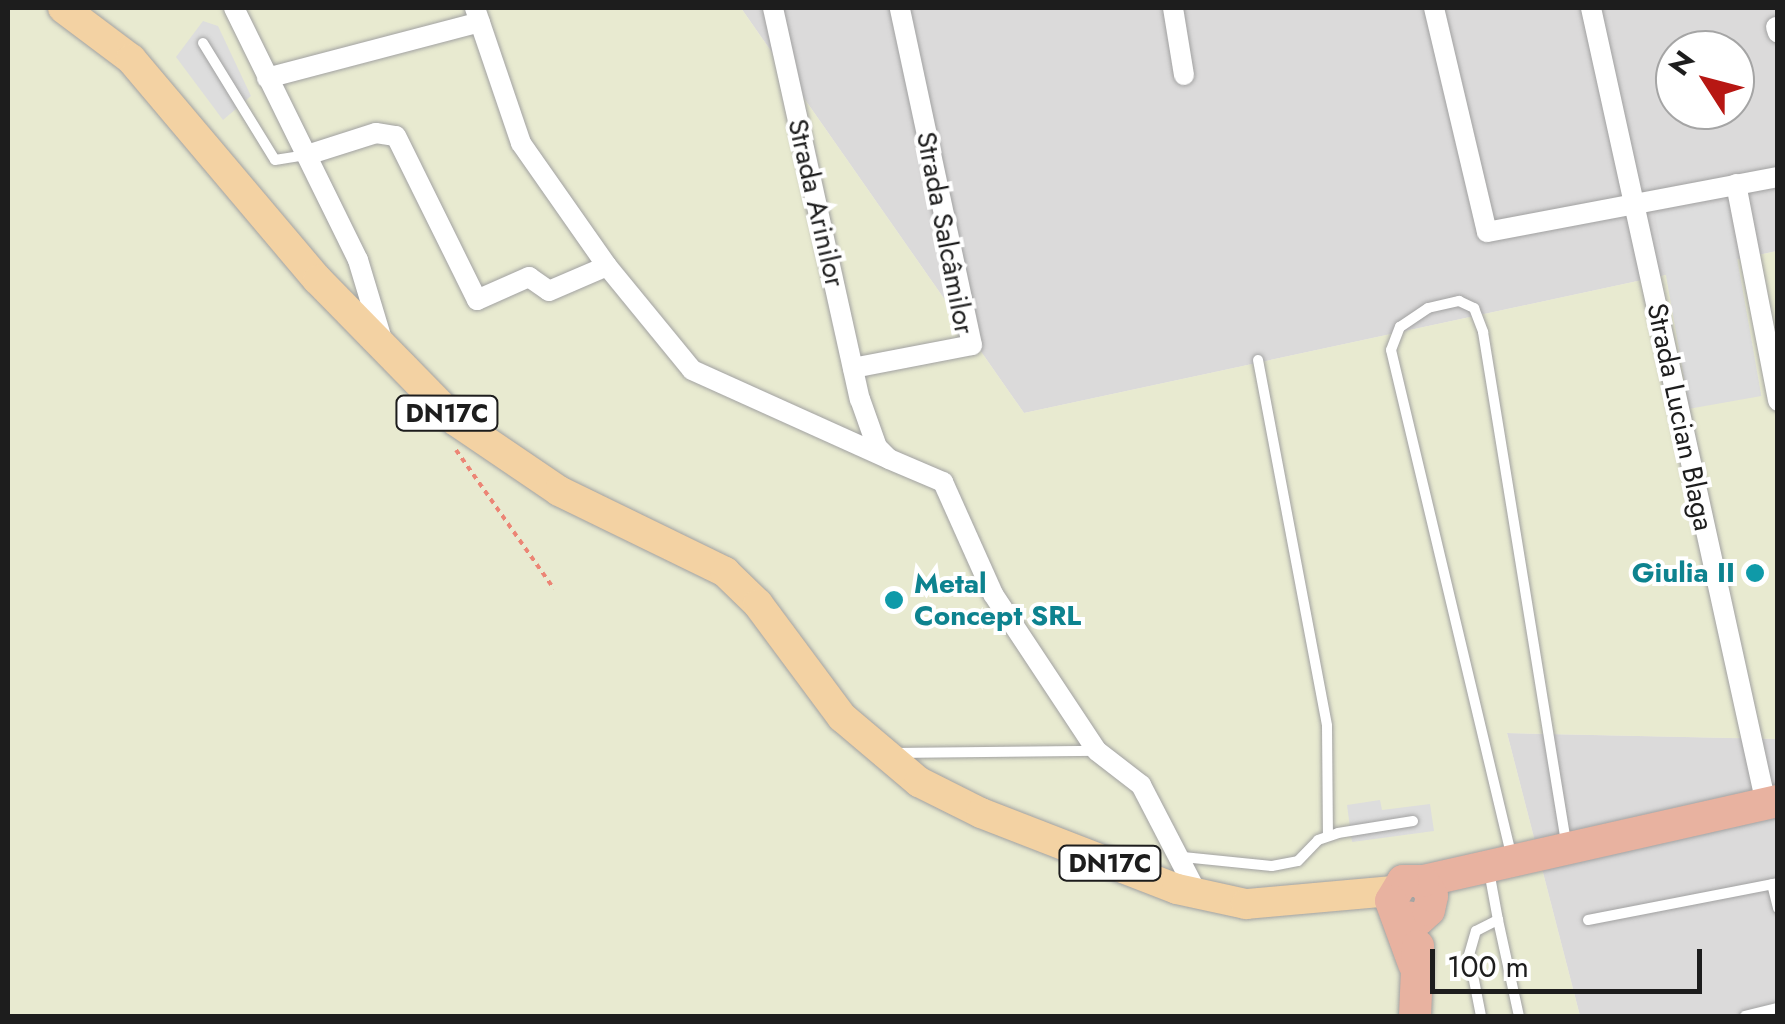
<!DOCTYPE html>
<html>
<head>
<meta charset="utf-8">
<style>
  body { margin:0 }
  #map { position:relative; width:1785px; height:1024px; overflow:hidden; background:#edeae3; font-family:Jost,sans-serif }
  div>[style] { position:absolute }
  .residential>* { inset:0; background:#dbdada }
  .farmland>* { inset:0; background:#e8ead0 }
  .parking>* { inset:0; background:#ddd; transform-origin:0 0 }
  .path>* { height:4px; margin-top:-2px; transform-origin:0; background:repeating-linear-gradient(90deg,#ec8575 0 5px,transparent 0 10px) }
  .roads { filter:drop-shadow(0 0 2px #a1a1a1) drop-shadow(0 0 2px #a1a1a1) }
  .service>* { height:10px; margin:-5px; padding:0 5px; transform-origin:5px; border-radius:5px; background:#fff }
  .minor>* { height:20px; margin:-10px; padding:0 10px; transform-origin:10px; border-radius:10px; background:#fff }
  .primary>* { height:30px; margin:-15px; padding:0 15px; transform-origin:15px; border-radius:15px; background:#f3d2a3 }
  .trunk>* { height:32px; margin:-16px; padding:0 16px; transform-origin:16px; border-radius:16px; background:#e8b2a0 }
  .dots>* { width:28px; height:28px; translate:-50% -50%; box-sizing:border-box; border:5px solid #fff; border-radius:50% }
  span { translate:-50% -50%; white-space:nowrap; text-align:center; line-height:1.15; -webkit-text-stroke:8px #fff; paint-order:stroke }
  .shield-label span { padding:2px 8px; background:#fff; border:2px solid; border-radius:8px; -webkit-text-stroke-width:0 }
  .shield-label { font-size:25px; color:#1d1d1d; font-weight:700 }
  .street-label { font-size:28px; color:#1d1d1d }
  .culture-label { font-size:28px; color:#0d838f; font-weight:700 }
  .right { translate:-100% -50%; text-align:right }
  .left { translate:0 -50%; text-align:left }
  .frame { position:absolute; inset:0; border:10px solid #1d1d1d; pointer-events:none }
  .north { position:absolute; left:1655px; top:30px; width:100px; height:100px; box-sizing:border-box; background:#fff; border:2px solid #a5a5a5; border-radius:50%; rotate:306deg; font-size:28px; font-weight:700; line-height:40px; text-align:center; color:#1d1d1d }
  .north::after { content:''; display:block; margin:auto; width:35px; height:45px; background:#b71713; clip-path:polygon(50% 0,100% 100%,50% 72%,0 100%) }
  .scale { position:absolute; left:1430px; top:949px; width:272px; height:45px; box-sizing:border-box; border:5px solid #1d1d1d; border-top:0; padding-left:12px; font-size:30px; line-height:35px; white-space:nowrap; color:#1d1d1d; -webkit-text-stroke:8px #fff; paint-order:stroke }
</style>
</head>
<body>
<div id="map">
  <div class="residential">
    <div style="clip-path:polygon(evenodd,741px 8px,1777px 8px,1777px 251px,1024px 413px,741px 8px,1675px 50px,1735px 50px,1735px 110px,1675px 110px,1675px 50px)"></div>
    <div style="clip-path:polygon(1507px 733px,1777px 739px,1777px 1016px,1580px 1016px)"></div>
  </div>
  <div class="farmland">
    <div style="clip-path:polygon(8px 8px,741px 8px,1024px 413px,1777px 251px,1777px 739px,1507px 733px,1580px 1016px,8px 1016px)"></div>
  </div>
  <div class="parking">
    <div style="clip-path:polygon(203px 21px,218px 26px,251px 96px,223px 120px,176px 57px)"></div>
    <div style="left:1727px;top:201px;width:198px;height:73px;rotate:80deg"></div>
    <div style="clip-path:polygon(1380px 800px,1382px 810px,1430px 804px,1434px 831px,1352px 842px,1347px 805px)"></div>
  </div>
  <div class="path">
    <div style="left:456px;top:450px;width:170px;rotate:54.8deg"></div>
  </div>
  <div class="roads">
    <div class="service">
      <div style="left:203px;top:43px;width:137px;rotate:58.4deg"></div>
      <div style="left:275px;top:160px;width:31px;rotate:-9deg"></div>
      <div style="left:1258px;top:360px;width:372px;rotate:79.3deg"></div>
      <div style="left:1327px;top:726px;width:110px;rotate:89.5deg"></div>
      <div style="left:898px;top:753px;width:198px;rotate:-0.6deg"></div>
      <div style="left:1511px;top:854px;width:518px;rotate:-103.39deg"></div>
      <div style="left:1391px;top:350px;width:25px;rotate:-69deg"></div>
      <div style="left:1400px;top:327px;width:34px;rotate:-34deg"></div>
      <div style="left:1428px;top:308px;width:32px;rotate:-13deg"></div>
      <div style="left:1459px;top:301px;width:17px;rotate:25deg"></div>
      <div style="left:1474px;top:308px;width:26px;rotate:69deg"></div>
      <div style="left:1483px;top:332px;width:517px;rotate:80.76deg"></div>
      <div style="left:1183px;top:857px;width:89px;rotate:5.8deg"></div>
      <div style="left:1272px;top:866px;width:26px;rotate:-11deg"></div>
      <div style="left:1298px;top:861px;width:29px;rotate:-46deg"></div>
      <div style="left:1318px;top:840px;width:21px;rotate:-19deg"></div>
      <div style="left:1338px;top:833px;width:76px;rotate:-9.1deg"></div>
      <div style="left:1772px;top:884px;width:25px;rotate:76deg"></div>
      <div style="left:1498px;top:920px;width:98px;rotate:77.7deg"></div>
      <div style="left:1588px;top:920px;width:194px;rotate:-11deg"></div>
      <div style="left:1481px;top:1016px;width:62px;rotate:-101.1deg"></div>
      <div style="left:1469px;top:955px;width:25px;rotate:-74deg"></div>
      <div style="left:1476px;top:931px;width:25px;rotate:-27deg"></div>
      <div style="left:1498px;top:920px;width:50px;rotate:-100.4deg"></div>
      <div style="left:1745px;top:1016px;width:34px;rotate:-14deg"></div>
    </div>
    <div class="minor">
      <div style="left:234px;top:8px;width:281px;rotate:63.8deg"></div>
      <div style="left:358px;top:260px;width:87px;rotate:73.2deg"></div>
      <div style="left:773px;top:8px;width:401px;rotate:77.5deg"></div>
      <div style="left:860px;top:399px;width:51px;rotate:70.5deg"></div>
      <div style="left:877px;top:447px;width:17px;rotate:45deg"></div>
      <div style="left:889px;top:459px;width:59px;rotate:23.1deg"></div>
      <div style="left:943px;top:482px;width:123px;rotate:65.9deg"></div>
      <div style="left:993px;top:594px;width:188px;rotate:56.5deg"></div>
      <div style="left:1097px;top:751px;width:56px;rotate:37.7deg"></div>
      <div style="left:1141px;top:785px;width:122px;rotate:62.6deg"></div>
      <div style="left:1173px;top:8px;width:68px;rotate:80.7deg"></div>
      <div style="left:1434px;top:8px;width:230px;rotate:76.7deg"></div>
      <div style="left:1487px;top:232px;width:296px;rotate:-10.7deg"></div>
      <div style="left:1591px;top:8px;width:815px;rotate:77.6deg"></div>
      <div style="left:1776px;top:27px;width:6px;rotate:72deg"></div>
      <div style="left:267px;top:78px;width:220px;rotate:-14.7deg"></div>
      <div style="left:307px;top:155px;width:72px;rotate:-17.7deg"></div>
      <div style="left:376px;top:133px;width:20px;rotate:9deg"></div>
      <div style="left:396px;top:136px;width:183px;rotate:63.7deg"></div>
      <div style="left:477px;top:300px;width:57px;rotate:-23.9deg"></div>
      <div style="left:529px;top:277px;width:24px;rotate:35deg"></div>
      <div style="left:549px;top:291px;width:63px;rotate:-23.3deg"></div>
      <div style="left:607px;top:266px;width:150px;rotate:-125deg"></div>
      <div style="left:521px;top:143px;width:143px;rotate:-108.8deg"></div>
      <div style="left:1736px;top:184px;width:221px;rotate:79deg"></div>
      <div style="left:607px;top:266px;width:134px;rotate:50.7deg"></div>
      <div style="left:692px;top:370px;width:214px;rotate:24.3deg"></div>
      <div style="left:853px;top:368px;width:121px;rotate:-10.9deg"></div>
      <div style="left:972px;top:345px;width:345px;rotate:-102.1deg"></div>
    </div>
    <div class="primary">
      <div style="left:63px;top:8px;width:85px;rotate:36.9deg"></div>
      <div style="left:131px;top:59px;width:289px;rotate:49.8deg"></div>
      <div style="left:318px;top:280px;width:197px;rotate:45.6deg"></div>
      <div style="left:456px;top:421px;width:125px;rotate:34.2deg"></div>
      <div style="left:559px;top:491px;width:185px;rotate:26deg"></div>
      <div style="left:725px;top:572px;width:46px;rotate:44.1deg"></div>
      <div style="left:758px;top:604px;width:141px;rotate:53.4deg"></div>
      <div style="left:842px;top:717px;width:101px;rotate:40.2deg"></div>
      <div style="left:919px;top:782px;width:69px;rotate:26.6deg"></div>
      <div style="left:981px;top:813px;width:210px;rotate:21.2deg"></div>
      <div style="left:1177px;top:889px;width:71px;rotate:12.3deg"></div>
      <div style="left:1246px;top:904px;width:147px;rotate:-5.1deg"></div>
    </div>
    <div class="trunk">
      <div style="left:1423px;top:881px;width:364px;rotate:-12.7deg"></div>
      <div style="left:1400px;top:916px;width:19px;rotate:9deg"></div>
      <div style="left:1419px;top:919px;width:13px;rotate:-42deg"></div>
      <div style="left:1429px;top:910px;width:14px;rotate:-78deg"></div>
      <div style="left:1432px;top:896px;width:17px;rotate:-121deg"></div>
      <div style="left:1423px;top:881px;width:20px;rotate:180deg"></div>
      <div style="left:1403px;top:881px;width:23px;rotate:121deg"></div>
      <div style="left:1391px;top:901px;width:67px;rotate:69.9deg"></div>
      <div style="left:1415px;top:1016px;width:70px;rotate:-87.5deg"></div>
    </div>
  </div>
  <div class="dots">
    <div style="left:1755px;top:573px;background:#0f9aa8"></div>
    <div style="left:894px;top:600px;background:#0f9aa8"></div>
  </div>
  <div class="shield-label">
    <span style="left:447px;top:413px">DN17C</span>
    <span style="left:1110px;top:863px">DN17C</span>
  </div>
  <div class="street-label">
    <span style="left:816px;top:203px;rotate:77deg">Strada Arinilor</span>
    <span style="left:945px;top:233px;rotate:79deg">Strada Salcâmilor</span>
    <span style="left:1680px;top:417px;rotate:78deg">Strada Lucian Blaga</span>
  </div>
  <div class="culture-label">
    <span class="right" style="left:1735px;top:573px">Giulia II</span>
    <span class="left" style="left:914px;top:600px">Metal<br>Concept SRL</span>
  </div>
  <div class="frame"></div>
  <div class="north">N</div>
  <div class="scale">100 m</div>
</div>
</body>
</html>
